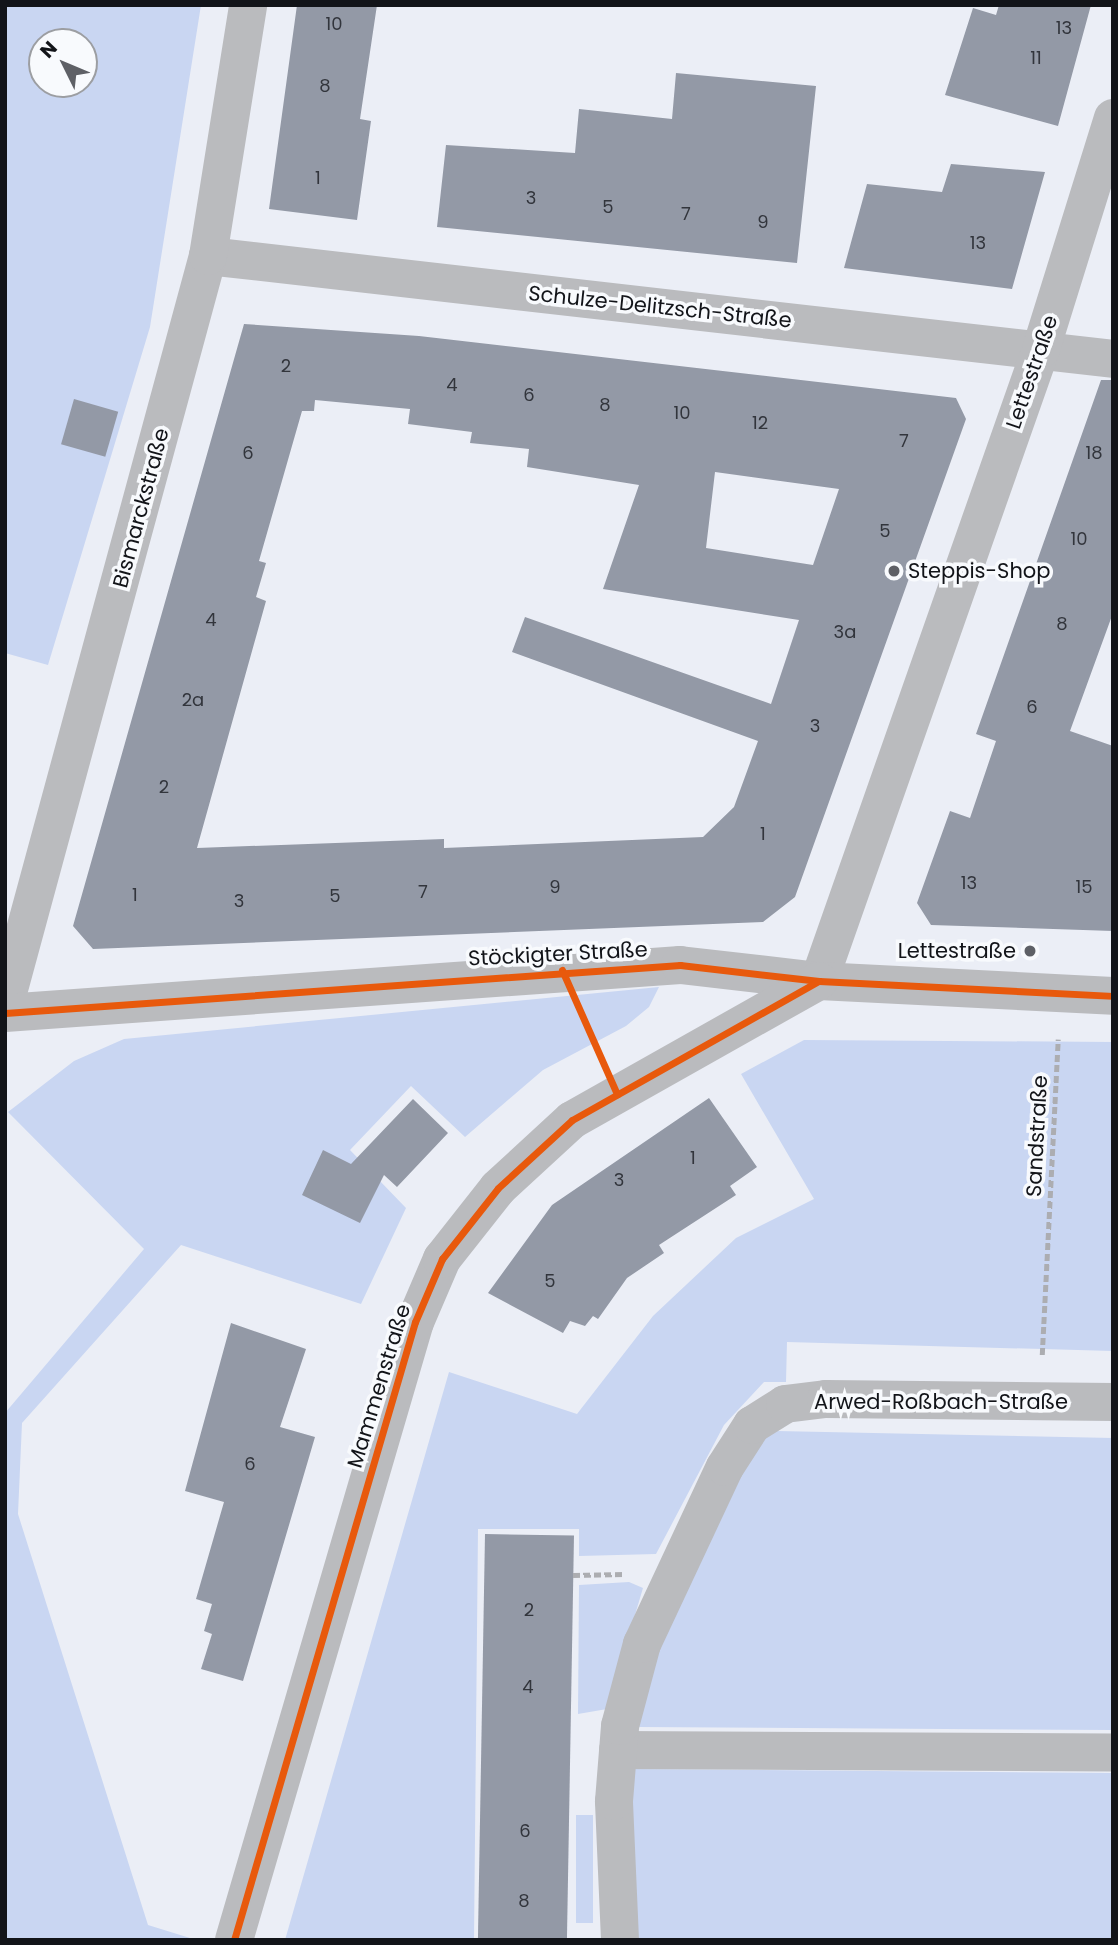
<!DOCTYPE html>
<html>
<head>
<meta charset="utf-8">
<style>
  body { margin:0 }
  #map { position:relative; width:1118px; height:1945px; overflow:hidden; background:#ebeef6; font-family:Poppins,sans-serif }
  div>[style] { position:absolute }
  .green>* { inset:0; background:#c9d6f2; transform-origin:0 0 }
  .building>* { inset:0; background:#9399a6; transform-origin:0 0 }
  .path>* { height:4.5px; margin-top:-2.25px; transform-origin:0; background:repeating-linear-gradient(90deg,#acadb1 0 7px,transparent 0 10.5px) }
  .street>* { height:38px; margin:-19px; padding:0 19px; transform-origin:19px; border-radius:19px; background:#babbbe }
  .cycleway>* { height:7px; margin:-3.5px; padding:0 3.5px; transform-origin:3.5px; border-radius:3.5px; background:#e8590c }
  .dots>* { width:19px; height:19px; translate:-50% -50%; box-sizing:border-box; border:4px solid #f8fafd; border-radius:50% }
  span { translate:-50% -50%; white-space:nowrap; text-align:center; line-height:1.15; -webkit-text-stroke:7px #f8fafd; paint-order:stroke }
  .number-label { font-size:18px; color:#32353c }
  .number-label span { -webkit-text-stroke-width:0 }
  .street-label { font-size:21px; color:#121419 }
  .poi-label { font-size:21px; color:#121419 }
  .left { translate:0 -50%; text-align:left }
  .right { translate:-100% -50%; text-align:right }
  .frame { position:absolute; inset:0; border:7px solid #121419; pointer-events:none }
  .north { position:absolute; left:28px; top:28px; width:70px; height:70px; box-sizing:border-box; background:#f8fafd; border:2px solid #9c9ea2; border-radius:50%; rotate:313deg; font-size:19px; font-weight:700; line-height:28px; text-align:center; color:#121419 }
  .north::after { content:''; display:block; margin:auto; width:24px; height:32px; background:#5e6066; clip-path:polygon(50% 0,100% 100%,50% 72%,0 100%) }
</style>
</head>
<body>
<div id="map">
  <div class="green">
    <div style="clip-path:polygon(evenodd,5px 5px,201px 5px,150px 327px,48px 665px,5px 653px,5px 5px,42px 42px,84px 42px,84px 84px,42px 84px,42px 42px)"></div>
    <div style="clip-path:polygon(659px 987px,649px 1007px,626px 1026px,543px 1070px,465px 1137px,411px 1086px,350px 1150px,406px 1208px,361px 1304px,181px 1245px,22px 1423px,18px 1514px,148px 1925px,190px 1938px,5px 1940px,5px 1413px,144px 1249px,8px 1112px,74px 1061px,124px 1039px)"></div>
    <div style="clip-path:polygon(804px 1040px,1113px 1042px,1113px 1351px,787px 1342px,786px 1382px,764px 1382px,724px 1425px,656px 1554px,579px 1556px,579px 1529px,478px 1529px,474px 1940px,285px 1940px,449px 1372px,577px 1414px,653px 1316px,736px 1238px,814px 1199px,741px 1074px)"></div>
    <div style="clip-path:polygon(777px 1431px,1113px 1438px,1113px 1730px,638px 1727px,656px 1650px,756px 1444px)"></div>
    <div style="clip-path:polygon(629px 1582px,643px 1588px,607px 1709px,578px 1714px,579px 1585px)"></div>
    <div style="clip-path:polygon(635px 1769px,1113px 1773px,1113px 1940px,629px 1940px,627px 1802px)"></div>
    <div style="left:576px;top:1815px;width:17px;height:108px"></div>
  </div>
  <div class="building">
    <div style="clip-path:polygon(297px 5px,377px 5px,360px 119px,371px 121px,357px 220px,269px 209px)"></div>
    <div style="clip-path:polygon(999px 5px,1091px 5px,1058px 126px,945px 95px,973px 8px,996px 15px)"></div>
    <div style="clip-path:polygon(676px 73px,816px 86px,797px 263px,437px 227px,446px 145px,575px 153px,579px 109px,672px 119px)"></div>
    <div style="clip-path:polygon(951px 164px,1045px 172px,1012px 289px,844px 268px,867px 184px,942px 192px)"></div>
    <div style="clip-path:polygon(evenodd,244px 324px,419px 336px,956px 398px,966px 419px,795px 897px,763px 922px,93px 949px,73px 926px,244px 324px,315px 400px,410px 409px,408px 424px,472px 432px,470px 443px,529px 449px,527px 467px,639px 485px,603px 589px,799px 620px,771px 704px,525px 617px,512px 652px,758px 741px,734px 807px,703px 837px,444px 848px,444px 839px,197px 848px,266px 601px,256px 597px,266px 563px,259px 561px,302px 411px,314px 411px,315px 400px,244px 324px,715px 472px,839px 489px,813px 565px,706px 548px,715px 472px)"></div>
    <div style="clip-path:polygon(1101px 380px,1113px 380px,1113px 613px,1070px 731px,1113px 746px,1113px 931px,931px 925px,917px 903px,950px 811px,970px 818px,996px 741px,976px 734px)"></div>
    <div style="left:74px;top:399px;width:46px;height:47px;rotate:16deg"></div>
    <div style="clip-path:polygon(709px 1098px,757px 1167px,730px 1186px,736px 1195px,659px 1245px,664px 1253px,627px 1278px,598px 1319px,593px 1316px,585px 1326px,570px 1321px,563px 1333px,488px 1293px,552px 1205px)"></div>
    <div style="clip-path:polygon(413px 1099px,448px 1133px,397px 1187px,384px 1175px,360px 1223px,302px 1195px,323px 1150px,351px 1164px)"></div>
    <div style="clip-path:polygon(231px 1323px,306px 1349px,280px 1427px,315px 1437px,243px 1681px,201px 1669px,212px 1634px,204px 1631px,212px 1604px,196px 1599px,224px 1502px,185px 1491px)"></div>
    <div style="left:485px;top:1534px;width:89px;height:406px;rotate:1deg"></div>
  </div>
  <div class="path">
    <div style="left:1042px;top:1355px;width:316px;rotate:-87.1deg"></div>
    <div style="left:573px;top:1575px;width:52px;rotate:-1.1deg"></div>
  </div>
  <div class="street">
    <div style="left:208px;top:256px;width:911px;rotate:6.49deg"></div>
    <div style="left:819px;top:981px;width:670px;rotate:-70.65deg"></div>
    <div style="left:1041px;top:349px;width:242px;rotate:-72.7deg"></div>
    <div style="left:5px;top:1004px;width:775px;rotate:-74.82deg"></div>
    <div style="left:208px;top:256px;width:254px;rotate:-80.9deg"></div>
    <div style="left:5px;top:1013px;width:677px;rotate:-4.07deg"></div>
    <div style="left:680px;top:965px;width:140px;rotate:6.6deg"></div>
    <div style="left:819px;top:981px;width:294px;rotate:2.9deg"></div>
    <div style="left:618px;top:1750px;width:495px;rotate:0.3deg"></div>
    <div style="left:234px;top:1940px;width:644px;rotate:-73.68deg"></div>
    <div style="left:415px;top:1322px;width:69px;rotate:-66.8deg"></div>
    <div style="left:442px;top:1259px;width:90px;rotate:-51.7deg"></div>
    <div style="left:498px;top:1188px;width:100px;rotate:-42.6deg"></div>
    <div style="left:572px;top:1120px;width:283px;rotate:-29.4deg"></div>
    <div style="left:620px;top:1940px;width:139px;rotate:-92.5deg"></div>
    <div style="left:614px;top:1801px;width:75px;rotate:-85.4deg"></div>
    <div style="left:620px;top:1726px;width:85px;rotate:-75deg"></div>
    <div style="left:642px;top:1644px;width:195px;rotate:-64.9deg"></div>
    <div style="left:725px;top:1467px;width:50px;rotate:-57.3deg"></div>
    <div style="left:752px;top:1425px;width:39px;rotate:-32deg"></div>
    <div style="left:785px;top:1404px;width:41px;rotate:-7deg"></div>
    <div style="left:826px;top:1399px;width:287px;rotate:0.6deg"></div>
  </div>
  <div class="cycleway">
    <div style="left:562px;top:970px;width:136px;rotate:66.1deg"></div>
    <div style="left:5px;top:1013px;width:677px;rotate:-4.07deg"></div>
    <div style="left:680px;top:965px;width:140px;rotate:6.6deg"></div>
    <div style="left:819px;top:981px;width:294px;rotate:2.9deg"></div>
    <div style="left:234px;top:1940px;width:644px;rotate:-73.68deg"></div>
    <div style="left:415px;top:1322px;width:69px;rotate:-66.8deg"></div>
    <div style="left:442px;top:1259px;width:90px;rotate:-51.7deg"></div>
    <div style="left:498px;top:1188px;width:100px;rotate:-42.6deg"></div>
    <div style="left:572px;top:1120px;width:283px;rotate:-29.4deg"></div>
  </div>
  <div class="dots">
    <div style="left:894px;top:571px;background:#5e6066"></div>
    <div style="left:1030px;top:951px;background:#5e6066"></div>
  </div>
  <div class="number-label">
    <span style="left:334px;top:24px">10</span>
    <span style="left:1064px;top:28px">13</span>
    <span style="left:1036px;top:58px">11</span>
    <span style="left:325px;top:86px">8</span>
    <span style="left:318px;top:178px">1</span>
    <span style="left:531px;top:198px">3</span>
    <span style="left:608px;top:207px">5</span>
    <span style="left:686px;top:214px">7</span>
    <span style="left:763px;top:222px">9</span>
    <span style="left:978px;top:243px">13</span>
    <span style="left:286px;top:366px">2</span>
    <span style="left:452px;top:385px">4</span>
    <span style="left:529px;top:395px">6</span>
    <span style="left:605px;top:405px">8</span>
    <span style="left:682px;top:413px">10</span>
    <span style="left:760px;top:423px">12</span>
    <span style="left:904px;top:441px">7</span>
    <span style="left:248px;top:453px">6</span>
    <span style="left:1094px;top:453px">18</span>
    <span style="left:885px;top:531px">5</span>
    <span style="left:1079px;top:539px">10</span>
    <span style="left:211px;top:620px">4</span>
    <span style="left:1062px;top:624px">8</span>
    <span style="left:845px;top:632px">3a</span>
    <span style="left:193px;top:700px">2a</span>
    <span style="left:1032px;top:707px">6</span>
    <span style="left:815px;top:726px">3</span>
    <span style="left:164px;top:787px">2</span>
    <span style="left:763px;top:834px">1</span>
    <span style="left:969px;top:883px">13</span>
    <span style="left:555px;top:887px">9</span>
    <span style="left:1084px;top:887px">15</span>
    <span style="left:423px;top:892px">7</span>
    <span style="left:135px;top:895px">1</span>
    <span style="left:335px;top:896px">5</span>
    <span style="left:239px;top:901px">3</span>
    <span style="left:693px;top:1158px">1</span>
    <span style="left:619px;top:1180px">3</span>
    <span style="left:550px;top:1281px">5</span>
    <span style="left:250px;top:1464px">6</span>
    <span style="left:529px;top:1610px">2</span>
    <span style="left:528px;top:1687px">4</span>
    <span style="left:525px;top:1831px">6</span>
    <span style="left:524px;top:1901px">8</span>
  </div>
  <div class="street-label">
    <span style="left:660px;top:307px;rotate:6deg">Schulze-Delitzsch-Straße</span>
    <span style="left:1032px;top:372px;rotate:-71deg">Lettestraße</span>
    <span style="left:141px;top:508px;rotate:-75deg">Bismarckstraße</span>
    <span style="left:558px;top:954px;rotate:-3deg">Stöckigter Straße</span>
    <span style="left:1037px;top:1136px;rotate:-87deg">Sandstraße</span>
    <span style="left:379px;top:1386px;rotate:-73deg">Mammenstraße</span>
    <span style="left:941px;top:1402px">Arwed-Roßbach-Straße</span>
  </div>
  <div class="poi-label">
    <span class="left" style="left:908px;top:571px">Steppis-Shop</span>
    <span class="right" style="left:1016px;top:951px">Lettestraße</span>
  </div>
  <div class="frame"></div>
  <div class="north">N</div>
</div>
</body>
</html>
